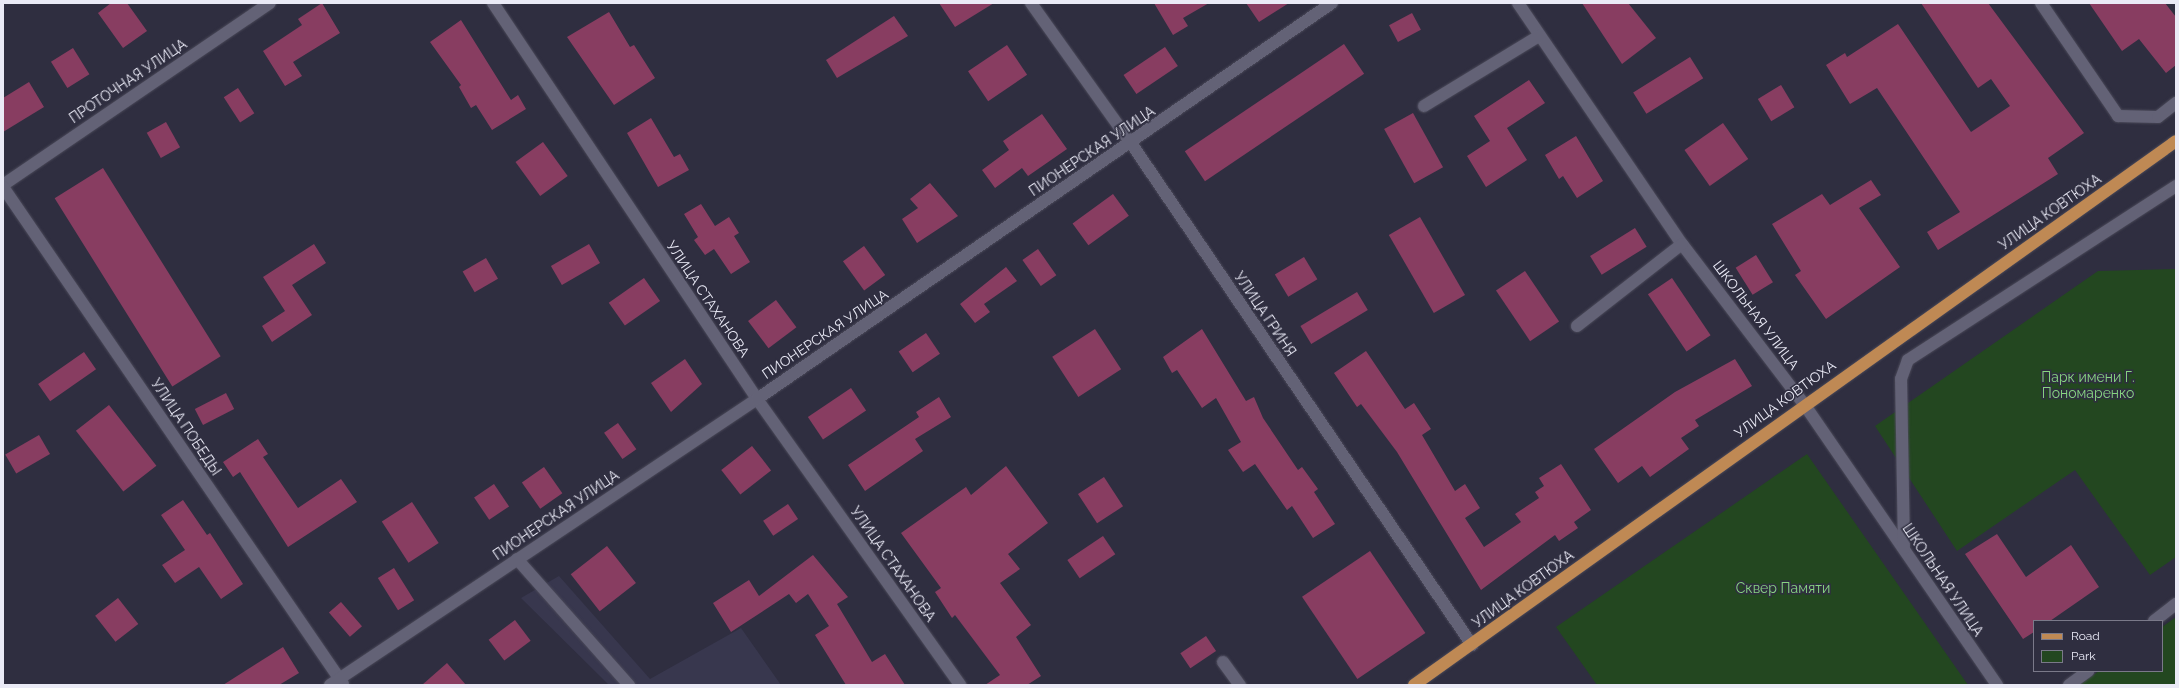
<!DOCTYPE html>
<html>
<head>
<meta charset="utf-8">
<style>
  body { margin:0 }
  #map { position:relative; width:2179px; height:688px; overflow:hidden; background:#2f2e40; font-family:Raleway,sans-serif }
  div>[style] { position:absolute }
  .built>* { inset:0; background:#38374e }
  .green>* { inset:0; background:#234720 }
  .building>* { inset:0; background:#883d61; transform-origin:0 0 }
  .roads { filter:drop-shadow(0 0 1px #4a4958) drop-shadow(0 0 1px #4a4958) }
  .minor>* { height:12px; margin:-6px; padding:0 6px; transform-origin:6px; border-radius:6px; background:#636276 }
  .major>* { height:12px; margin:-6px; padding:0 6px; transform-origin:6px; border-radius:6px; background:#bf8954 }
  span { translate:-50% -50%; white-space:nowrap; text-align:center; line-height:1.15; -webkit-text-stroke:3px #2f2e40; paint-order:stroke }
  .street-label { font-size:14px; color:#eaeaf6 }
  .park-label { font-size:14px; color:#87d580 }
  .frame { position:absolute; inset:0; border:4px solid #eaeaf6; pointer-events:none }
  .legend { position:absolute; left:2033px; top:620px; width:130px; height:52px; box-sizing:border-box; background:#2f2e40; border:1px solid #7a7989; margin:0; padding:5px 7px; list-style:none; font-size:12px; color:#eaeaf6 }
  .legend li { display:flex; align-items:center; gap:8px; height:20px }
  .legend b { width:20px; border:1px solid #7a7989 }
</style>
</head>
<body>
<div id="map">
  <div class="built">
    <div style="clip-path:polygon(559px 576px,650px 679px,741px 628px,781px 685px,609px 685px,521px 598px)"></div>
  </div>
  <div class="green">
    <div style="clip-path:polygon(2176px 269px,2176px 557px,2150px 575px,2075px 470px,1957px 551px,1875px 426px,2098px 271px)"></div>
    <div style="clip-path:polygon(1807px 454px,1968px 685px,1597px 685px,1556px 627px)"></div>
    <div style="clip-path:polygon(2176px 617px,2176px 685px,2079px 685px,2099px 671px,2162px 671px,2162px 627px)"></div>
  </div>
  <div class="building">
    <div style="clip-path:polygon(111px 3px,127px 3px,147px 31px,123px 48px,98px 13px)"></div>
    <div style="clip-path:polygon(322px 3px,340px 33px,293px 62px,302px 76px,285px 86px,263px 51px,302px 25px,298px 19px)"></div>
    <div style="clip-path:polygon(939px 3px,994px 3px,955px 27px)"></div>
    <div style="clip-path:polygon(1154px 3px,1209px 3px,1183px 18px,1188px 26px,1173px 35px)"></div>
    <div style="clip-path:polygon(1246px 3px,1289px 3px,1259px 22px)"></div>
    <div style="clip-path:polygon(1582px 3px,1628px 3px,1656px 38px,1622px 64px)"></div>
    <div style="clip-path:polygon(1921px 3px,1988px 3px,2084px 133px,2048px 158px,2058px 174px,1938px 250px,1927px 232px,1960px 212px,1877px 88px,1850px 104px,1826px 65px,1845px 53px,1847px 57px,1898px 24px,1971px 132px,2010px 106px,1991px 79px,1978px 88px)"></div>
    <div style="clip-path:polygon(2089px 3px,2165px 3px,2176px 17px,2176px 65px,2166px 73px,2139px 39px,2122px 51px)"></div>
    <div style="clip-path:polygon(609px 12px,630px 47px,634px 45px,655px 78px,614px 105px,567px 37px)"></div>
    <div style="left:1412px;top:13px;width:19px;height:26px;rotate:62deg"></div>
    <div style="clip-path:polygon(894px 16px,908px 36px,837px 78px,826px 60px)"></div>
    <div style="clip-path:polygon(461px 20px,511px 100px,518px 95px,526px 109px,492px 130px,476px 105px,471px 108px,459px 87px,461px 85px,430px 42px)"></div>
    <div style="left:1344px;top:44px;width:36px;height:192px;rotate:56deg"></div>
    <div style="left:1007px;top:45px;width:36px;height:47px;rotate:56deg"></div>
    <div style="left:1165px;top:47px;width:23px;height:50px;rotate:56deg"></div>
    <div style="left:73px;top:48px;width:31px;height:26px;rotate:58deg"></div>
    <div style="left:1690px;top:57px;width:25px;height:67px;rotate:58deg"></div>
    <div style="clip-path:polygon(1529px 80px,1545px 103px,1507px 128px,1527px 160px,1486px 187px,1467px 156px,1490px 141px,1474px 116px)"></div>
    <div style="clip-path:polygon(29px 82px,44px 107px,3px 132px,3px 98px)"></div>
    <div style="left:1781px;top:85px;width:26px;height:27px;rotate:59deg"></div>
    <div style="left:238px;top:88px;width:30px;height:17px;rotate:57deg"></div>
    <div style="left:1413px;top:113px;width:62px;height:33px;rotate:61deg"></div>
    <div style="clip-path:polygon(1042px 114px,1067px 149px,1028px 176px,1022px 168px,995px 188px,982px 170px,1009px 150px,1003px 141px)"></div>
    <div style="clip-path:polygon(651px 118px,674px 157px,680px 154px,689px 170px,658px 187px,627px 133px)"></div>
    <div style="left:166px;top:122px;width:29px;height:22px;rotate:61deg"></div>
    <div style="left:1723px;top:123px;width:44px;height:47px;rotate:55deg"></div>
    <div style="clip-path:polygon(1576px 136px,1603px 181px,1577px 198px,1563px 176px,1559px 179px,1545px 155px)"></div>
    <div style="left:543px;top:142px;width:42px;height:34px;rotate:54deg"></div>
    <div style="left:103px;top:168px;width:222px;height:57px;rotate:58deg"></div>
    <div style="clip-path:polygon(1871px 180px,1881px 195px,1859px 208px,1900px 267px,1826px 319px,1795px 275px,1801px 271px,1772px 224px,1822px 194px,1830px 205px)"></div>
    <div style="clip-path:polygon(930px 183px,958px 216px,917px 243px,902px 219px,918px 208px,910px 199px)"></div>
    <div style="left:1113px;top:194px;width:27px;height:50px;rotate:54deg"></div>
    <div style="clip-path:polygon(701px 204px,715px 226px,729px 217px,739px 233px,734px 236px,750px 262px,731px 274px,714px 249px,705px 255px,694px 240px,698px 237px,684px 214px)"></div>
    <div style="left:1420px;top:217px;width:90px;height:36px;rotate:60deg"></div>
    <div style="left:1635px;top:228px;width:22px;height:53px;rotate:58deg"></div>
    <div style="clip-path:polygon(314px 244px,326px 263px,292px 285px,312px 315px,272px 342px,262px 326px,285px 311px,263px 277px)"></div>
    <div style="left:589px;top:244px;width:22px;height:44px;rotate:60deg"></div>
    <div style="left:864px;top:246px;width:36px;height:26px;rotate:54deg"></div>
    <div style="left:1038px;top:249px;width:32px;height:19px;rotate:55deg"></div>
    <div style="left:1756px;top:255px;width:32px;height:24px;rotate:58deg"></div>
    <div style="left:1304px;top:257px;width:26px;height:34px;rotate:59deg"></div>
    <div style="left:486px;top:258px;width:24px;height:27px;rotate:60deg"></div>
    <div style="clip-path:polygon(1006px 267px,1017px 281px,984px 304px,990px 312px,975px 323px,960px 304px)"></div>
    <div style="left:1525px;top:271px;width:61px;height:35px;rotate:56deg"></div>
    <div style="left:644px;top:278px;width:28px;height:43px;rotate:55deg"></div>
    <div style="left:1672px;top:278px;width:69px;height:29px;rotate:56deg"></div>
    <div style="left:1357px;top:292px;width:21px;height:66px;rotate:59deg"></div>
    <div style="left:776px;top:300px;width:34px;height:35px;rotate:53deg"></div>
    <div style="left:1095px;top:329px;width:48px;height:51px;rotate:57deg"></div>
    <div style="clip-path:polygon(1202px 329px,1246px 401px,1254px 397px,1263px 418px,1298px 470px,1302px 467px,1318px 489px,1314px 492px,1335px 524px,1313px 538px,1292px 506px,1287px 510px,1255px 464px,1243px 472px,1228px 450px,1241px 442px,1216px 398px,1202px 408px,1177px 370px,1172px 373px,1163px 357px)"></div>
    <div style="left:926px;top:333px;width:25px;height:33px;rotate:56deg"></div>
    <div style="clip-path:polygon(1366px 351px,1405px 409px,1414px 403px,1431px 429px,1422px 435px,1455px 491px,1465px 484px,1480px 508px,1465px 518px,1484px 547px,1521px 522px,1515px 514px,1539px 498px,1535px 492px,1544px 486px,1539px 478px,1561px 464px,1591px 510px,1574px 522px,1578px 528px,1559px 541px,1555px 535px,1481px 590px,1397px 452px,1361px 404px,1357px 407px,1334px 373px)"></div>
    <div style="left:84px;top:352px;width:21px;height:56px;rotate:55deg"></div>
    <div style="clip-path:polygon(685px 359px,702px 384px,671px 412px,651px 383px)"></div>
    <div style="clip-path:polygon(1735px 359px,1752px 386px,1695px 420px,1699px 426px,1681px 438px,1689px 449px,1650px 477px,1642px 466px,1618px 483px,1594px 449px,1675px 392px)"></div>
    <div style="left:851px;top:388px;width:27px;height:52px;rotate:56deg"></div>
    <div style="left:226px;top:393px;width:18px;height:35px;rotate:63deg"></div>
    <div style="clip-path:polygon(939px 397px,951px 417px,915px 439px,923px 451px,865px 491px,848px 465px,919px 417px,916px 412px)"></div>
    <div style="left:109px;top:405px;width:77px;height:42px;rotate:52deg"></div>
    <div style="left:618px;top:423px;width:32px;height:17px;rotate:55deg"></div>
    <div style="left:39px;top:435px;width:22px;height:39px;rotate:60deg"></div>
    <div style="clip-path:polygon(258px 439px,268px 454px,263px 457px,298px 508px,341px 479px,357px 502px,288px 547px,240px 472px,233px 477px,223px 462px)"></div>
    <div style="left:752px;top:446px;width:31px;height:39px;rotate:52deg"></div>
    <div style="clip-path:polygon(1006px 466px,1048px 523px,1008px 554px,1020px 569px,1000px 583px,1031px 625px,1016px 637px,1041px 676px,1027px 685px,985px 685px,1000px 675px,955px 615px,952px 618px,935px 592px,941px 588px,901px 533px,966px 487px,971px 495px)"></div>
    <div style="left:544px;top:467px;width:32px;height:27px;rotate:55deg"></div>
    <div style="left:1104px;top:477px;width:35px;height:31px;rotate:57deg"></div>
    <div style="left:494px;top:484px;width:27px;height:24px;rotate:56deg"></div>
    <div style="clip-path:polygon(183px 500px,207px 535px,210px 533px,243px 584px,221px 599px,199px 567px,175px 583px,162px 565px,185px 550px,161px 515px)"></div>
    <div style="left:412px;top:502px;width:49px;height:36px;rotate:57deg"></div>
    <div style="left:788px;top:504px;width:18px;height:30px;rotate:56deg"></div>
    <div style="clip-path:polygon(1997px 534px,2026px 577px,2071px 545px,2099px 587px,2050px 621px,2034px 621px,2034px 632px,2023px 639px,1965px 554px)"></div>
    <div style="left:1103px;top:536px;width:22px;height:43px;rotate:56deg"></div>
    <div style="left:607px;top:546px;width:47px;height:46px;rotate:52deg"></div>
    <div style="left:1370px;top:551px;width:99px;height:82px;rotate:56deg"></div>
    <div style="clip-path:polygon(813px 555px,848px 597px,837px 604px,872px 662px,885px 654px,905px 685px,846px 685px,815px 635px,829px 626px,808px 594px,796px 603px,789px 594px,731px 632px,713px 603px,749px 580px,759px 596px)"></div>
    <div style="left:394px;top:568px;width:38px;height:19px;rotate:58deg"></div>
    <div style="left:118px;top:598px;width:33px;height:29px;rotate:52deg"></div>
    <div style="left:341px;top:602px;width:32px;height:16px;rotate:49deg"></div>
    <div style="left:515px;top:620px;width:26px;height:33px;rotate:53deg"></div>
    <div style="left:1206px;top:636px;width:18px;height:31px;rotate:56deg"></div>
    <div style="clip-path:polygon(283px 647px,299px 673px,279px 685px,223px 685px)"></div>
    <div style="clip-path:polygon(447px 663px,466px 685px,422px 685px)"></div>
  </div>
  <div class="roads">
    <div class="minor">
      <div style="left:493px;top:3px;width:476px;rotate:56.3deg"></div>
      <div style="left:757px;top:399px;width:351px;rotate:54.6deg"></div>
      <div style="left:1031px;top:3px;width:172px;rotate:54.5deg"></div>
      <div style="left:1131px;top:143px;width:607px;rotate:55.81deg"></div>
      <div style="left:1518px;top:3px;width:292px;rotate:55.8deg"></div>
      <div style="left:1682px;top:244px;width:201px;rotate:52.7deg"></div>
      <div style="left:1804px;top:404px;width:341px;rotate:55.5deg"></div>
      <div style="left:2041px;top:3px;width:137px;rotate:55.7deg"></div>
      <div style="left:2118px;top:116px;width:40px;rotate:1.4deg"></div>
      <div style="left:2158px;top:117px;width:23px;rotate:-38deg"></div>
      <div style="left:1424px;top:106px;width:135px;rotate:-31.3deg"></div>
      <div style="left:3px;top:185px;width:323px;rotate:-34.3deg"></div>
      <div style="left:3px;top:187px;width:602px;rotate:55.62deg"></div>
      <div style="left:1577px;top:326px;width:133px;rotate:-38deg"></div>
      <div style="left:1904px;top:548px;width:169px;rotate:-91deg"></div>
      <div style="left:1901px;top:379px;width:20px;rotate:-70deg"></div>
      <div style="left:1908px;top:360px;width:320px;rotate:-33deg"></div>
      <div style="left:517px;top:559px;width:169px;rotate:48.4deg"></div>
      <div style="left:2154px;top:621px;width:28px;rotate:-38deg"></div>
      <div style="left:1223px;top:662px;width:29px;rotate:54deg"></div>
      <div style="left:330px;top:685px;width:514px;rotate:-33.81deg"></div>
      <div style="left:757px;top:399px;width:698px;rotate:-34.56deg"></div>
      <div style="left:2069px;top:685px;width:24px;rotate:-36deg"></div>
    </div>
    <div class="major">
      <div style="left:1414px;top:685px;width:936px;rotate:-35.52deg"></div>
    </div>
  </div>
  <div class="street-label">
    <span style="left:128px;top:81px;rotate:-34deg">ПРОТОЧНАЯ УЛИЦА</span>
    <span style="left:1092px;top:151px;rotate:-34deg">ПИОНЕРСКАЯ УЛИЦА</span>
    <span style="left:2050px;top:212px;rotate:-35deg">УЛИЦА КОВТЮХА</span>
    <span style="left:708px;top:299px;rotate:56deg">УЛИЦА СТАХАНОВА</span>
    <span style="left:1265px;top:314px;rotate:56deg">УЛИЦА ГРИНЯ</span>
    <span style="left:1756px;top:315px;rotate:53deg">ШКОЛЬНАЯ УЛИЦА</span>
    <span style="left:825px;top:334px;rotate:-34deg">ПИОНЕРСКАЯ УЛИЦА</span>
    <span style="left:1785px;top:399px;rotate:-36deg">УЛИЦА КОВТЮХА</span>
    <span style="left:186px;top:427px;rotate:56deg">УЛИЦА ПОБЕДЫ</span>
    <span style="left:556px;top:515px;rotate:-34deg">ПИОНЕРСКАЯ УЛИЦА</span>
    <span style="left:893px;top:564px;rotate:55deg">УЛИЦА СТАХАНОВА</span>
    <span style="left:1943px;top:580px;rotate:56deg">ШКОЛЬНАЯ УЛИЦА</span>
    <span style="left:1523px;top:589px;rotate:-36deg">УЛИЦА КОВТЮХА</span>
  </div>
  <div class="park-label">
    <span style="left:2088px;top:385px">Парк имени Г.<br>Пономаренко</span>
    <span style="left:1783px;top:588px">Сквер Памяти</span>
  </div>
  <div class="frame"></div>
  <ul class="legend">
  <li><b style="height:5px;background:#bf8954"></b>Road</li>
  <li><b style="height:11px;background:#234720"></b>Park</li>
  </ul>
</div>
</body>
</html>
